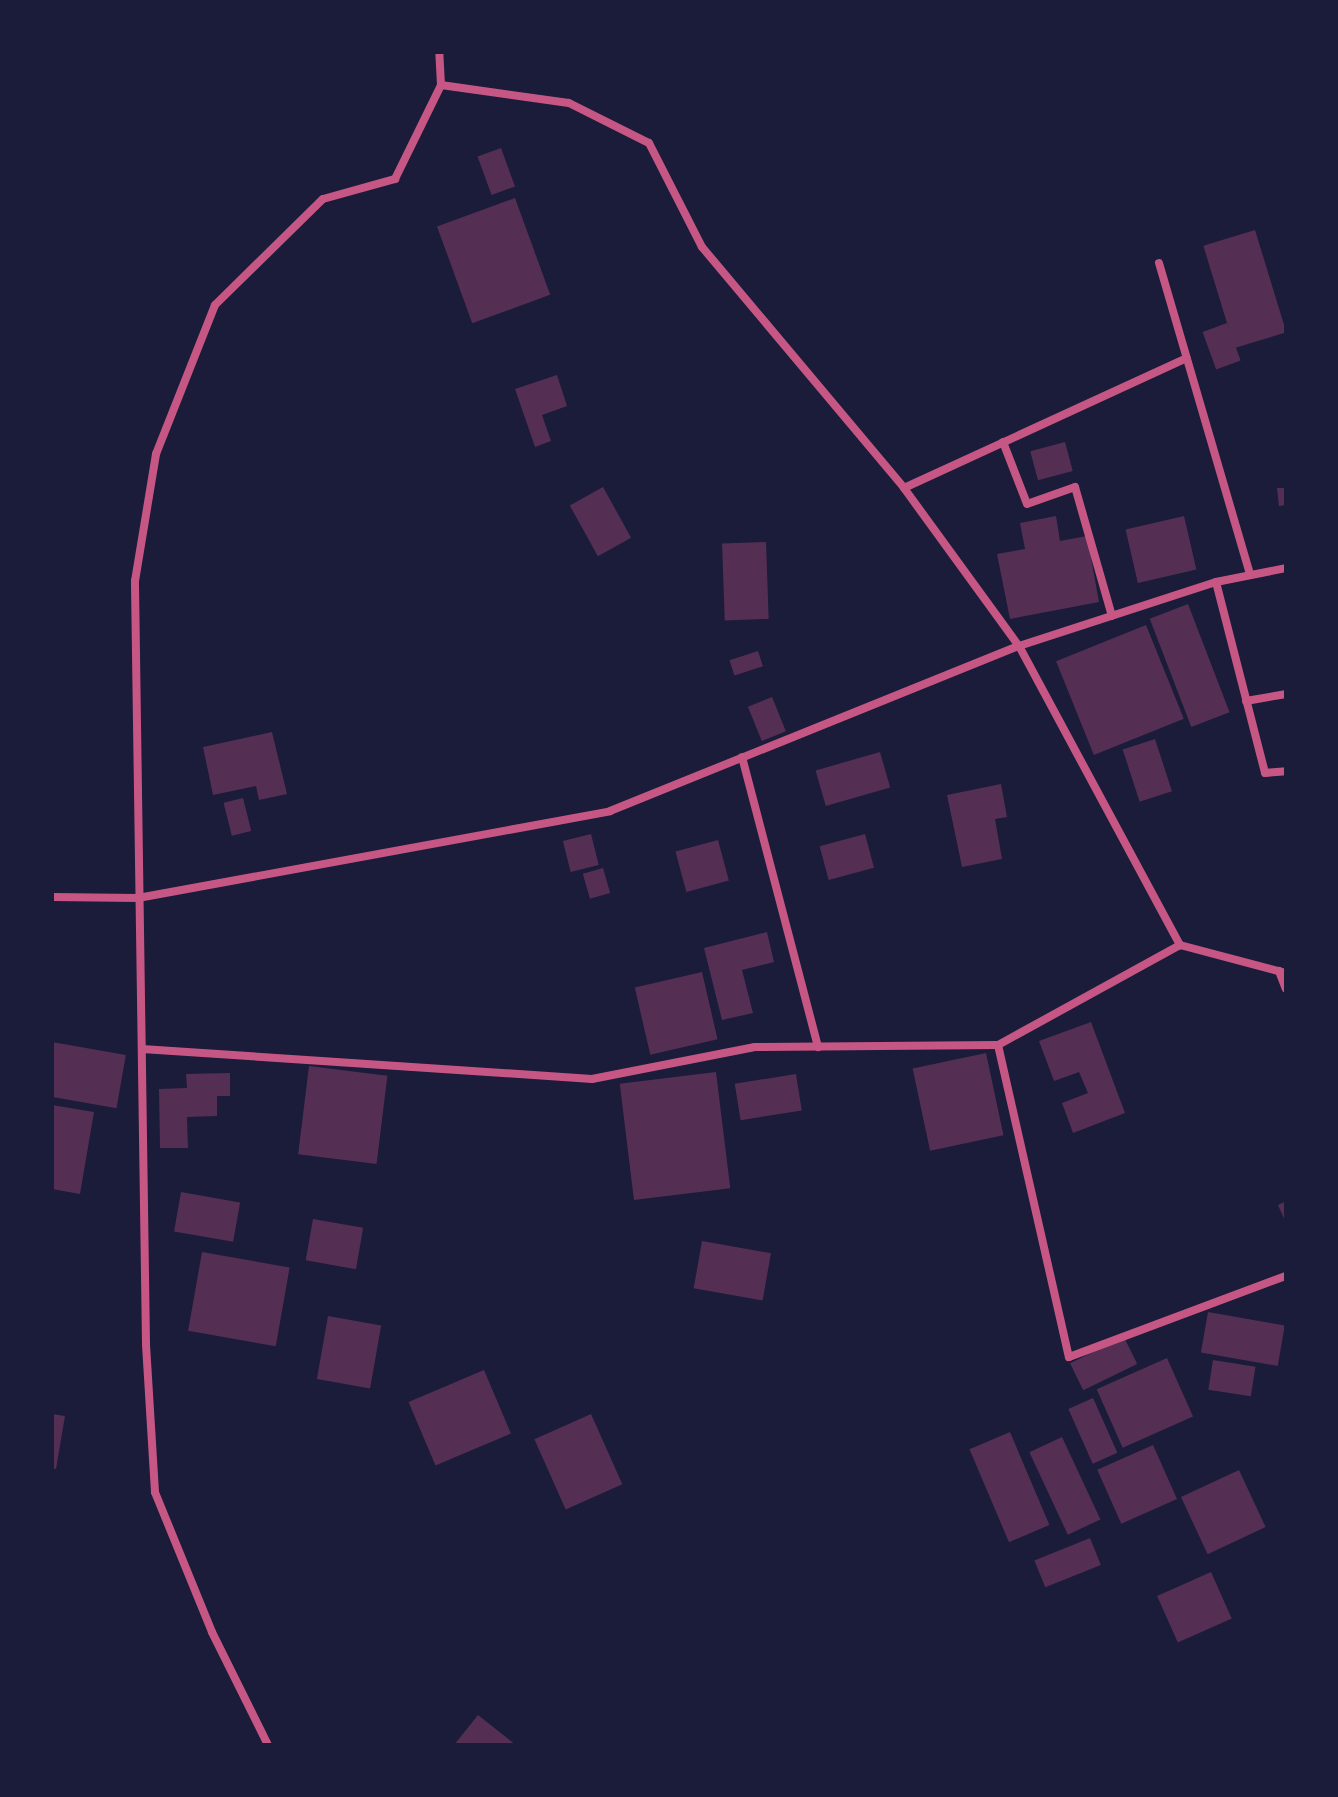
<!DOCTYPE html>
<html>
<head>
<meta charset="utf-8">
<style>
  body { margin:0 }
  #map { position:relative; width:1338px; height:1797px; overflow:hidden; background:#1b1b3a; font-family:Quicksand,sans-serif }
  div>[style] { position:absolute }
  .building>* { inset:0; background:#542f53; transform-origin:0 0 }
  .minor>* { height:8px; margin:-4px; padding:0 4px; transform-origin:4px; border-radius:4px; background:#c65784 }
  span { translate:-50% -50%; white-space:nowrap; text-align:center; line-height:1.15; -webkit-text-stroke:7px #1b1b3a; paint-order:stroke }
  .frame { position:absolute; inset:0; border:54px solid #1b1b3a; pointer-events:none }
</style>
</head>
<body>
<div id="map">
  <div class="building">
    <div style="left:501px;top:148px;width:41px;height:25px;rotate:70deg"></div>
    <div style="left:515px;top:198px;width:103px;height:83px;rotate:70deg"></div>
    <div style="left:1255px;top:230px;width:107px;height:54px;rotate:73deg"></div>
    <div style="left:1227px;top:323px;width:40px;height:26px;rotate:70deg"></div>
    <div style="clip-path:polygon(557px 375px,567px 406px,542px 415px,551px 441px,535px 447px,515px 389px)"></div>
    <div style="left:1065px;top:442px;width:30px;height:36px;rotate:75deg"></div>
    <div style="left:603px;top:487px;width:58px;height:38px;rotate:61deg"></div>
    <div style="clip-path:polygon(1277px 488px,1286px 488px,1286px 505px,1279px 506px)"></div>
    <div style="clip-path:polygon(1056px 516px,1060px 541px,1087px 536px,1099px 602px,1010px 619px,997px 554px,1025px 549px,1020px 523px)"></div>
    <div style="left:1184px;top:516px;width:55px;height:60px;rotate:77deg"></div>
    <div style="left:766px;top:542px;width:77px;height:44px;rotate:88deg"></div>
    <div style="left:1188px;top:604px;width:116px;height:41px;rotate:69deg"></div>
    <div style="left:1146px;top:625px;width:101px;height:97px;rotate:68deg"></div>
    <div style="left:758px;top:651px;width:16px;height:30px;rotate:72deg"></div>
    <div style="left:772px;top:697px;width:37px;height:26px;rotate:68deg"></div>
    <div style="clip-path:polygon(272px 732px,287px 794px,259px 800px,256px 786px,213px 795px,203px 747px)"></div>
    <div style="left:1155px;top:739px;width:55px;height:34px;rotate:72deg"></div>
    <div style="left:880px;top:752px;width:37px;height:67px;rotate:74deg"></div>
    <div style="clip-path:polygon(1001px 784px,1007px 817px,995px 819px,1002px 859px,962px 867px,947px 795px)"></div>
    <div style="left:243px;top:798px;width:34px;height:20px;rotate:76deg"></div>
    <div style="left:591px;top:834px;width:32px;height:29px;rotate:76deg"></div>
    <div style="left:865px;top:834px;width:35px;height:47px;rotate:75deg"></div>
    <div style="left:718px;top:840px;width:42px;height:44px;rotate:75deg"></div>
    <div style="left:603px;top:868px;width:26px;height:21px;rotate:74deg"></div>
    <div style="clip-path:polygon(767px 932px,774px 962px,742px 970px,753px 1013px,722px 1020px,704px 948px)"></div>
    <div style="left:702px;top:972px;width:69px;height:69px;rotate:77deg"></div>
    <div style="clip-path:polygon(1091px 1022px,1125px 1113px,1073px 1133px,1062px 1103px,1088px 1093px,1079px 1072px,1054px 1081px,1039px 1041px)"></div>
    <div style="left:52px;top:1042px;width:75px;height:54px;rotate:10deg"></div>
    <div style="left:986px;top:1053px;width:84px;height:75px;rotate:78deg"></div>
    <div style="left:309px;top:1066px;width:79px;height:89px;rotate:7deg"></div>
    <div style="left:716px;top:1072px;width:117px;height:97px;rotate:83deg"></div>
    <div style="clip-path:polygon(230px 1073px,230px 1096px,217px 1096px,217px 1116px,187px 1117px,188px 1148px,160px 1148px,159px 1089px,187px 1088px,186px 1074px)"></div>
    <div style="left:796px;top:1074px;width:37px;height:62px;rotate:81deg"></div>
    <div style="clip-path:polygon(52px 1105px,94px 1112px,80px 1194px,52px 1189px)"></div>
    <div style="left:181px;top:1192px;width:60px;height:40px;rotate:10deg"></div>
    <div style="clip-path:polygon(1286px 1201px,1286px 1223px,1278px 1205px)"></div>
    <div style="left:313px;top:1219px;width:51px;height:42px;rotate:10deg"></div>
    <div style="left:702px;top:1241px;width:70px;height:48px;rotate:10deg"></div>
    <div style="left:202px;top:1252px;width:89px;height:80px;rotate:10deg"></div>
    <div style="left:1208px;top:1312px;width:78px;height:41px;rotate:10deg"></div>
    <div style="left:328px;top:1316px;width:54px;height:64px;rotate:10deg"></div>
    <div style="left:1124px;top:1337px;width:30px;height:60px;rotate:64deg"></div>
    <div style="left:1167px;top:1358px;width:64px;height:77px;rotate:66deg"></div>
    <div style="left:1213px;top:1360px;width:43px;height:30px;rotate:9deg"></div>
    <div style="left:484px;top:1370px;width:69px;height:82px;rotate:67deg"></div>
    <div style="left:1093px;top:1398px;width:60px;height:27px;rotate:66deg"></div>
    <div style="clip-path:polygon(52px 1414px,65px 1416px,56px 1469px,52px 1468px)"></div>
    <div style="left:591px;top:1414px;width:77px;height:62px;rotate:66deg"></div>
    <div style="left:1010px;top:1432px;width:101px;height:44px;rotate:67deg"></div>
    <div style="left:1062px;top:1437px;width:91px;height:36px;rotate:65deg"></div>
    <div style="left:1153px;top:1445px;width:59px;height:61px;rotate:66deg"></div>
    <div style="left:1239px;top:1470px;width:63px;height:64px;rotate:65deg"></div>
    <div style="left:1090px;top:1538px;width:29px;height:60px;rotate:68deg"></div>
    <div style="left:1211px;top:1572px;width:51px;height:59px;rotate:66deg"></div>
    <div style="clip-path:polygon(478px 1715px,516px 1745px,454px 1745px)"></div>
  </div>
  <div class="minor">
    <div style="left:441px;top:85px;width:129px;rotate:8deg"></div>
    <div style="left:569px;top:103px;width:89px;rotate:26.6deg"></div>
    <div style="left:649px;top:143px;width:117px;rotate:63deg"></div>
    <div style="left:702px;top:247px;width:314px;rotate:50deg"></div>
    <div style="left:904px;top:488px;width:195px;rotate:54deg"></div>
    <div style="left:1019px;top:646px;width:340px;rotate:61.7deg"></div>
    <div style="left:1180px;top:945px;width:110px;rotate:14.8deg"></div>
    <div style="left:1159px;top:263px;width:325px;rotate:73.7deg"></div>
    <div style="left:1003px;top:442px;width:66px;rotate:68.8deg"></div>
    <div style="left:1027px;top:504px;width:51px;rotate:-19.5deg"></div>
    <div style="left:1075px;top:487px;width:134px;rotate:74deg"></div>
    <div style="left:904px;top:488px;width:311px;rotate:-24.7deg"></div>
    <div style="left:1216px;top:582px;width:197px;rotate:75.6deg"></div>
    <div style="left:1265px;top:773px;width:21px;rotate:-5deg"></div>
    <div style="left:1246px;top:701px;width:41px;rotate:-9.9deg"></div>
    <div style="left:742px;top:757px;width:300px;rotate:75.3deg"></div>
    <div style="left:52px;top:897px;width:86px;rotate:0.7deg"></div>
    <div style="left:138px;top:898px;width:480px;rotate:-10.4deg"></div>
    <div style="left:610px;top:811px;width:441px;rotate:-22deg"></div>
    <div style="left:1019px;top:646px;width:207px;rotate:-18deg"></div>
    <div style="left:1216px;top:582px;width:71px;rotate:-11.3deg"></div>
    <div style="left:1180px;top:945px;width:208px;rotate:151.2deg"></div>
    <div style="left:998px;top:1045px;width:320px;rotate:77.2deg"></div>
    <div style="left:1069px;top:1357px;width:232px;rotate:-20.5deg"></div>
    <div style="left:1279px;top:971px;width:19px;rotate:69deg"></div>
    <div style="left:142px;top:1049px;width:451px;rotate:3.8deg"></div>
    <div style="left:592px;top:1079px;width:166px;rotate:-11.1deg"></div>
    <div style="left:755px;top:1047px;width:243px;rotate:-0.5deg"></div>
    <div style="left:268px;top:1745px;width:126px;rotate:-116.4deg"></div>
    <div style="left:212px;top:1632px;width:151px;rotate:-112.2deg"></div>
    <div style="left:155px;top:1492px;width:148px;rotate:-93.5deg"></div>
    <div style="left:146px;top:1344px;width:763px;rotate:-90.83deg"></div>
    <div style="left:135px;top:581px;width:129px;rotate:-80.6deg"></div>
    <div style="left:156px;top:454px;width:160px;rotate:-68.4deg"></div>
    <div style="left:215px;top:305px;width:151px;rotate:-44.5deg"></div>
    <div style="left:323px;top:199px;width:75px;rotate:-15.5deg"></div>
    <div style="left:395px;top:179px;width:105px;rotate:-63.9deg"></div>
    <div style="left:441px;top:85px;width:33px;rotate:-93deg"></div>
  </div>
  <div class="frame"></div>
</div>
</body>
</html>
